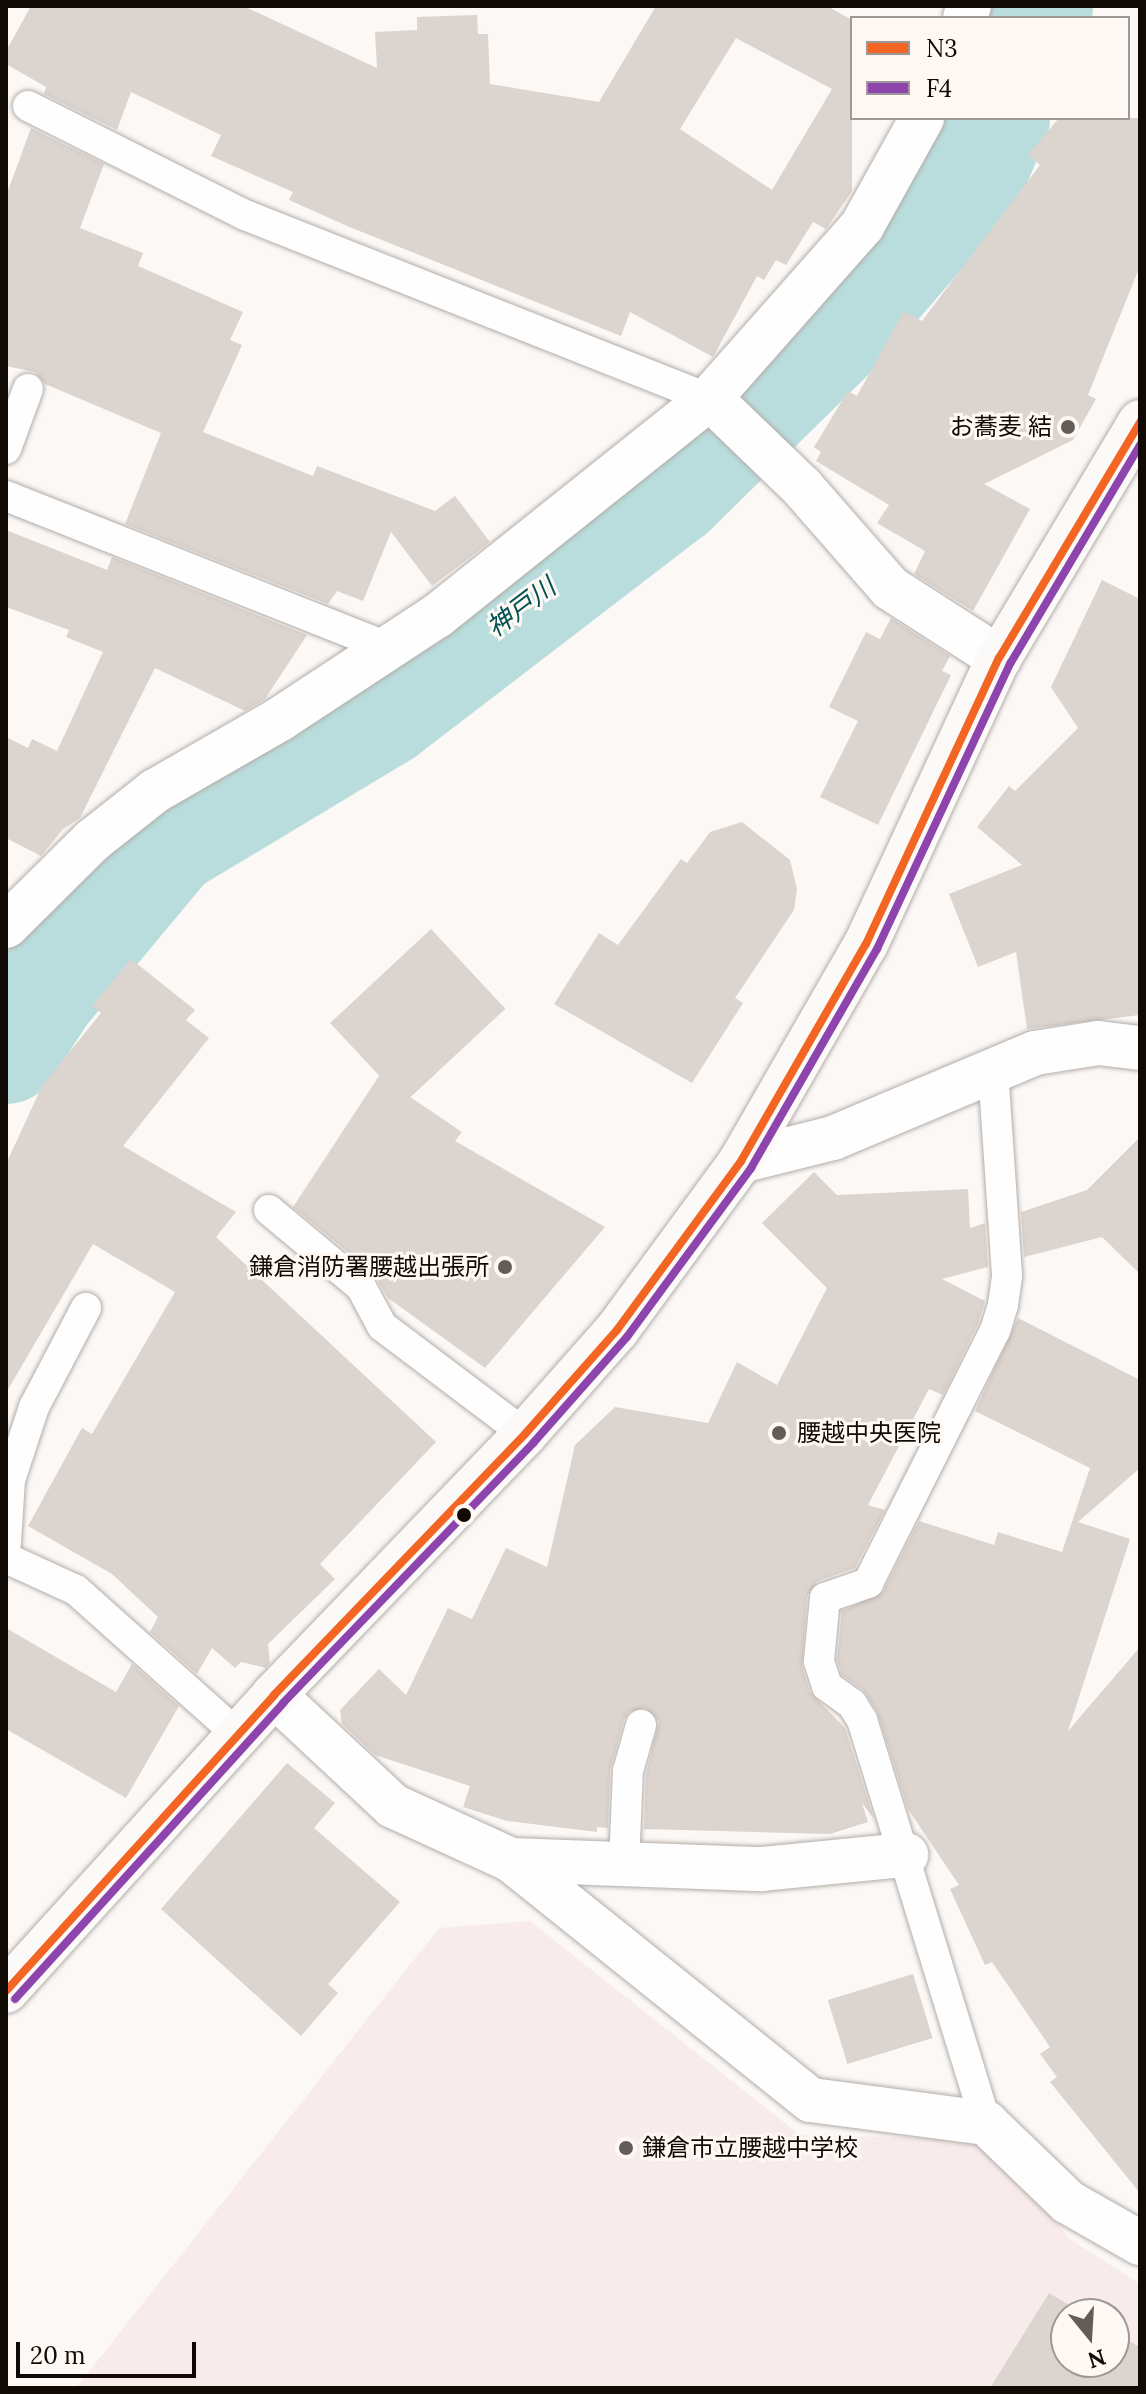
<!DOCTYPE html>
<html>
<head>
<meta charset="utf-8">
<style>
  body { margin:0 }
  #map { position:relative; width:1146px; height:2394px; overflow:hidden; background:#fbf8f6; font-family:Lora,"Noto Sans JP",serif }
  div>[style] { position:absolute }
  .education>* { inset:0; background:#f8ebeb }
  .river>* { height:108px; margin:-54px; padding:0 54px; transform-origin:54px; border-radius:54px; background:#b9dddd }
  .building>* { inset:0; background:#dcd4ce; transform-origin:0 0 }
  .roads { filter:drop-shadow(0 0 2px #b3ada8) drop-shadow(0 0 2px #b3ada8) }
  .service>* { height:30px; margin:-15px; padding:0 15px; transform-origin:15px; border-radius:15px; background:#fefefe }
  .minor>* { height:44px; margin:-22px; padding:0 22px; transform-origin:22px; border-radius:22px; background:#fefefe }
  .secondary>* { height:44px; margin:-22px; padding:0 22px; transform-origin:22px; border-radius:22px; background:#fcfaf9 }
  .bus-1>* { height:8px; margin:-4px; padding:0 4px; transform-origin:4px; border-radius:4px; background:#f26522 }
  .bus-2>* { height:8px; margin:-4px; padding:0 4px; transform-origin:4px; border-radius:4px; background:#8e44ad }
  .dots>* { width:22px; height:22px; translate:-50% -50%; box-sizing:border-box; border:4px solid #fdf8f4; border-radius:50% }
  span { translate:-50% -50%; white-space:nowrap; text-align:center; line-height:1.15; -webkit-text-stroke:6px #fdf8f4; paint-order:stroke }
  .poi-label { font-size:24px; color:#110904 }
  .right { translate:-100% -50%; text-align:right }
  .left { translate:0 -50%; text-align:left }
  .water-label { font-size:26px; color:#005153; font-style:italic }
  .frame { position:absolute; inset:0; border:8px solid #110904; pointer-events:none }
  .legend { position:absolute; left:850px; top:16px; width:280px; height:104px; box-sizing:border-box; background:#fdf8f4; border:2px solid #9f9894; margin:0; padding:10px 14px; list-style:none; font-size:24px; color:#110904 }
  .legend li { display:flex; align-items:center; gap:16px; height:40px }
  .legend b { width:40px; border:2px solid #9f9894 }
  .north { position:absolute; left:1050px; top:2298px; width:80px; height:80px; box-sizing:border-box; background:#fdf8f4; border:2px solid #9f9894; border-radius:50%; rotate:162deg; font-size:22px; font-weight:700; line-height:32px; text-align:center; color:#110904 }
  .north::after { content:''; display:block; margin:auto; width:28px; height:36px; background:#635d59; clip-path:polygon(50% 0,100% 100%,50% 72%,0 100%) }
  .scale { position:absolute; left:16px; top:2342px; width:180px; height:36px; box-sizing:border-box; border:4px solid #110904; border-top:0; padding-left:10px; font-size:24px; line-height:28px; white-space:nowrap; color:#110904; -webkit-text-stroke:6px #fdf8f4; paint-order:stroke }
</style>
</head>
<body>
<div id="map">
  <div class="education">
    <div style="clip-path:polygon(evenodd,530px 1921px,800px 2135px,969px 2139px,1002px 2156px,1070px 2239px,1140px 2284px,1140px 2388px,76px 2388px,439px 1928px,530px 1921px,1066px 2314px,1114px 2314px,1114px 2362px,1066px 2362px,1066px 2314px)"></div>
  </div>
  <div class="river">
    <div style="left:1034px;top:18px;width:13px;rotate:-67deg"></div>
    <div style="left:6px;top:1050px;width:68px;rotate:-57deg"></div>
    <div style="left:43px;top:993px;width:197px;rotate:-50.2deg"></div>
    <div style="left:169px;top:842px;width:252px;rotate:-31deg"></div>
    <div style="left:385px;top:712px;width:362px;rotate:-37.5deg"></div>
    <div style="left:672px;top:492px;width:238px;rotate:-44.5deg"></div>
    <div style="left:842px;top:325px;width:198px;rotate:-49.1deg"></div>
    <div style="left:972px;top:175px;width:62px;rotate:-67.2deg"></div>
  </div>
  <div class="building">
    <div style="clip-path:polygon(evenodd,31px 6px,243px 6px,377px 68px,375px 32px,417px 30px,417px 17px,477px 15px,478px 34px,488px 34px,490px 84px,599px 102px,656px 6px,827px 6px,852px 20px,852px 191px,826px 229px,813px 222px,786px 265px,776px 260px,764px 280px,757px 276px,713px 357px,630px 312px,621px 336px,347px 226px,289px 200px,293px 192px,211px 156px,221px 135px,131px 92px,117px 130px,44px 94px,46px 87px,6px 64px,6px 51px,31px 6px,736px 38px,832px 89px,772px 190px,680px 129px,736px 38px)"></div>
    <div style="clip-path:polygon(1059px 118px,1140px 118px,1140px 266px,1088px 395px,1096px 399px,1073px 440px,984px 484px,1030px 509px,973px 611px,914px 574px,925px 551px,877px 523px,889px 505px,816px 461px,821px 452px,814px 447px,848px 391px,857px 396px,904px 311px,922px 321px,1040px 165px,1028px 155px)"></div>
    <div style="clip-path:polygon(31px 128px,104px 164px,80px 228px,143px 253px,138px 266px,243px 312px,230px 340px,242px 345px,203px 432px,313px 476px,317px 466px,435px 511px,455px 496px,490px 542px,432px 586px,391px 532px,363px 601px,337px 591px,328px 604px,125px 524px,161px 433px,45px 384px,35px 372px,6px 366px,6px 196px)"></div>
    <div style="clip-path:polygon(6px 530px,107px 570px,112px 557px,307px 635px,265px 699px,245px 711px,155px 668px,80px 818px,63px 829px,41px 856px,6px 838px,6px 737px,28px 748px,32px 739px,57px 751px,103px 652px,66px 637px,69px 630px,6px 607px)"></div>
    <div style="clip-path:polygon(1102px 580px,1140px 599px,1140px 1015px,1027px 1029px,1016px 952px,978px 967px,949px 894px,1022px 865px,977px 827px,1009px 786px,1015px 791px,1078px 728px,1051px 687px)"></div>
    <div style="clip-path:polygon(891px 618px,950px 656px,942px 671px,951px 675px,878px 825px,820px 797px,858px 721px,829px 707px,866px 632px,880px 639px)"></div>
    <div style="clip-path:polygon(742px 822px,790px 860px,797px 889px,794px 910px,735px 998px,743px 1003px,692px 1083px,554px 1004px,599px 933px,618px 945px,681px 859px,687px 863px,710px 832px)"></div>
    <div style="left:431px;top:929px;width:109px;height:138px;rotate:47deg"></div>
    <div style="clip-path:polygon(131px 959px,195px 1010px,186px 1020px,209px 1038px,123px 1146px,236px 1212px,216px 1237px,436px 1442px,320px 1564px,335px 1579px,268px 1644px,270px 1663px,266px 1668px,241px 1662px,235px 1668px,212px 1648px,197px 1674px,150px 1632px,158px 1617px,112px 1574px,28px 1526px,82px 1428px,92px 1434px,175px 1292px,93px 1244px,6px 1393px,6px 1164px,42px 1086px,101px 1013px,92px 1006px)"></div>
    <div style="clip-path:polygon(379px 1076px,462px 1132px,455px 1141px,605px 1227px,485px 1368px,388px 1298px,373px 1273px,293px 1207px)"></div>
    <div style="clip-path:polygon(1140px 1137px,1140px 1274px,1102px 1237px,1024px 1257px,1021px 1212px,1087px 1190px)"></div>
    <div style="clip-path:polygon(814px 1172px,837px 1195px,968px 1189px,970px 1228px,985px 1223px,988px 1267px,942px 1279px,985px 1301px,978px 1324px,943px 1395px,929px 1389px,868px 1505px,885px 1510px,855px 1568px,818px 1581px,807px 1596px,802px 1666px,810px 1692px,845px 1728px,874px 1819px,862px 1803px,868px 1822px,830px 1834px,644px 1829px,646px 1774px,659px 1721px,645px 1708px,629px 1712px,624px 1720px,610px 1770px,608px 1828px,597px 1827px,597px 1832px,507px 1821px,463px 1807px,470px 1786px,375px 1755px,342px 1724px,340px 1710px,379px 1669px,406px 1695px,448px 1608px,472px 1619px,506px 1548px,547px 1567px,575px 1445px,615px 1407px,708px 1423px,737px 1362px,777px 1385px,827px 1288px,762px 1223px)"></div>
    <div style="clip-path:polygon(1018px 1318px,1140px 1380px,1140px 1468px,1078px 1522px,1130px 1539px,1068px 1731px,1140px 1647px,1140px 2193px,1050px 2082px,1057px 2077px,1040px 2054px,1050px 2047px,992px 1962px,985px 1965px,950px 1889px,959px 1885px,908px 1809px,877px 1711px,863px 1690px,842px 1675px,837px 1659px,842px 1611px,883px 1592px,919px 1521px,994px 1545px,998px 1532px,1062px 1552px,1090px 1468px,975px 1411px)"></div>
    <div style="clip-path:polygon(6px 1628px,116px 1692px,132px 1664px,179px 1706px,126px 1798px,6px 1729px)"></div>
    <div style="clip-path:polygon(287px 1763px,335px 1803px,314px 1828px,400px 1902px,328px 1984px,338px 1993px,301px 2036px,161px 1909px)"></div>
    <div style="left:913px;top:1974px;width:67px;height:89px;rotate:73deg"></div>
    <div style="clip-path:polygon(1049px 2293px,1084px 2314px,1066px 2314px,1066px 2362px,1114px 2362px,1114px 2332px,1140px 2347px,1140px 2388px,990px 2388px)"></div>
  </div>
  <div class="roads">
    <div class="service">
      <div style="left:28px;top:106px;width:243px;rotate:26.7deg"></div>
      <div style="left:245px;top:215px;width:499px;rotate:21.6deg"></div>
      <div style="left:709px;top:399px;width:16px;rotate:43deg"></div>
      <div style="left:6px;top:449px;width:64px;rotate:-69.9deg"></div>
      <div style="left:6px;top:496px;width:412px;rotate:21.6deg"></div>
      <div style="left:269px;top:1210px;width:120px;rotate:39.9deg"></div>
      <div style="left:361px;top:1287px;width:44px;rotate:61.7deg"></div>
      <div style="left:382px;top:1326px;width:179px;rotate:37.1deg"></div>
      <div style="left:6px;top:1543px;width:63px;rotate:-86.4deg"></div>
      <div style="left:10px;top:1480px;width:77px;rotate:-71.8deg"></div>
      <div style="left:34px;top:1407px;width:112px;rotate:-62.3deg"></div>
      <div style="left:6px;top:1558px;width:77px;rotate:24.6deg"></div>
      <div style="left:76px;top:1590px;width:217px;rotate:41.8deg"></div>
      <div style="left:624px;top:1865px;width:94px;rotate:-87.6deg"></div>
      <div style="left:628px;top:1771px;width:48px;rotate:-74.2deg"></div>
      <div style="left:986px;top:2123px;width:422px;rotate:-107.1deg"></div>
      <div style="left:862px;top:1720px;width:19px;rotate:-122deg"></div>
      <div style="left:852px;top:1704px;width:31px;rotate:-144deg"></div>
      <div style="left:827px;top:1686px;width:26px;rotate:-108deg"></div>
      <div style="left:819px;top:1661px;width:63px;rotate:-84.6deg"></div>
      <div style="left:825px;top:1598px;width:46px;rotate:-19.2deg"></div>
      <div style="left:868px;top:1583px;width:282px;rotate:-63.3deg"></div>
      <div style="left:995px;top:1331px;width:27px;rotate:-73deg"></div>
      <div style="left:1003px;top:1305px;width:30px;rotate:-82deg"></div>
      <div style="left:1007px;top:1275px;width:203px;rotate:-93.9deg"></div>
    </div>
    <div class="minor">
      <div style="left:965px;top:18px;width:13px;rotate:-72deg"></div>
      <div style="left:723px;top:411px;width:110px;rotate:43.9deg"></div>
      <div style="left:802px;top:487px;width:134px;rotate:48.9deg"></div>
      <div style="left:890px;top:588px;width:130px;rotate:32.7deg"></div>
      <div style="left:6px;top:926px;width:122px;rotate:-44.7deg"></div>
      <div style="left:93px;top:840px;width:79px;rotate:-38.3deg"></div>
      <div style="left:155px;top:791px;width:144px;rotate:-29.9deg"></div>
      <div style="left:280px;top:719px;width:188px;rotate:-33.3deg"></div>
      <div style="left:437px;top:616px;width:348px;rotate:-38.6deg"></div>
      <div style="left:709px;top:399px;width:231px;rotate:-48.5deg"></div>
      <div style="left:862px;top:226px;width:124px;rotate:-60.9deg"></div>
      <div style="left:741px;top:1161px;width:95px;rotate:-14deg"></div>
      <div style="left:833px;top:1138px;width:219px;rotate:-22.8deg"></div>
      <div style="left:1035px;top:1053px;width:64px;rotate:-9deg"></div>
      <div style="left:1098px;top:1043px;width:42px;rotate:6.8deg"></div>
      <div style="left:274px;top:1695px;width:163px;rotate:43deg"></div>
      <div style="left:393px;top:1806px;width:130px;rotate:24.6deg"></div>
      <div style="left:511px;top:1860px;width:384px;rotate:38.7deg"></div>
      <div style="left:811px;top:2100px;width:177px;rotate:7.5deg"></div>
      <div style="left:986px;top:2123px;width:114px;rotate:43.9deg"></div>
      <div style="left:1068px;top:2202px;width:83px;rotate:29.7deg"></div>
      <div style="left:511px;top:1860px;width:251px;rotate:2.1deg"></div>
      <div style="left:762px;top:1869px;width:145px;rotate:-5.6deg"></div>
    </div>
    <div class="secondary">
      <div style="left:6px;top:1991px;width:399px;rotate:-47.8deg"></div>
      <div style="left:274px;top:1695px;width:362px;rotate:-46.1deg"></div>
      <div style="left:525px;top:1434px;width:139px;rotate:-48.5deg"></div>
      <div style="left:617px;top:1330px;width:210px;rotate:-53.7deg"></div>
      <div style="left:741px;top:1161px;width:250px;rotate:-60.1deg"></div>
      <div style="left:866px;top:944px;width:315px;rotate:-65.1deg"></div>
      <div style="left:999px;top:658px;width:275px;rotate:-59.1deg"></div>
    </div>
  </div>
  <div class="bus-1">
    <div style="left:6px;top:1991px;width:399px;rotate:-47.8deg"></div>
    <div style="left:274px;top:1695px;width:362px;rotate:-46.1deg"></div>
    <div style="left:525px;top:1434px;width:139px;rotate:-48.5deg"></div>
    <div style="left:617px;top:1330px;width:210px;rotate:-53.7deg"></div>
    <div style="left:741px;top:1161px;width:250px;rotate:-60.1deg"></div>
    <div style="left:866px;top:944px;width:315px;rotate:-65.1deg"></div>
    <div style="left:999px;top:658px;width:275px;rotate:-59.1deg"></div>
  </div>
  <div class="bus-2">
    <div style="left:15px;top:1999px;width:399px;rotate:-47.8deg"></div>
    <div style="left:283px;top:1703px;width:362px;rotate:-46.1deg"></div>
    <div style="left:534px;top:1442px;width:140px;rotate:-48.5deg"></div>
    <div style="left:627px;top:1337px;width:210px;rotate:-53.7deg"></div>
    <div style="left:751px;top:1168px;width:253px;rotate:-60.1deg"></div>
    <div style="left:877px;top:949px;width:315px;rotate:-65deg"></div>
    <div style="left:1010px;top:664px;width:255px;rotate:-59.3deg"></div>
  </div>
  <div class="dots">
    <div style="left:1068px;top:427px;background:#635d59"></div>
    <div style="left:505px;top:1267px;background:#635d59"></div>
    <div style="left:779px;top:1433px;background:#635d59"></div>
    <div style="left:464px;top:1515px;background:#110904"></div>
    <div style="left:626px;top:2148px;background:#635d59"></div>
  </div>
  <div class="poi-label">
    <span class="right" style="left:1052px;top:427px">お蕎麦 結</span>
    <span class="right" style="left:489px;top:1267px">鎌倉消防署腰越出張所</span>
    <span class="left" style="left:797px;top:1433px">腰越中央医院</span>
    <span class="left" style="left:642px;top:2148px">鎌倉市立腰越中学校</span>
  </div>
  <div class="water-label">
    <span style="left:521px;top:607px;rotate:-37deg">神戸川</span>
  </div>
  <div class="frame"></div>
  <ul class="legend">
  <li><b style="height:10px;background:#f26522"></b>N3</li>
  <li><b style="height:10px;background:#8e44ad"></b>F4</li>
  </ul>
  <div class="north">N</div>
  <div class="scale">20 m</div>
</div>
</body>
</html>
